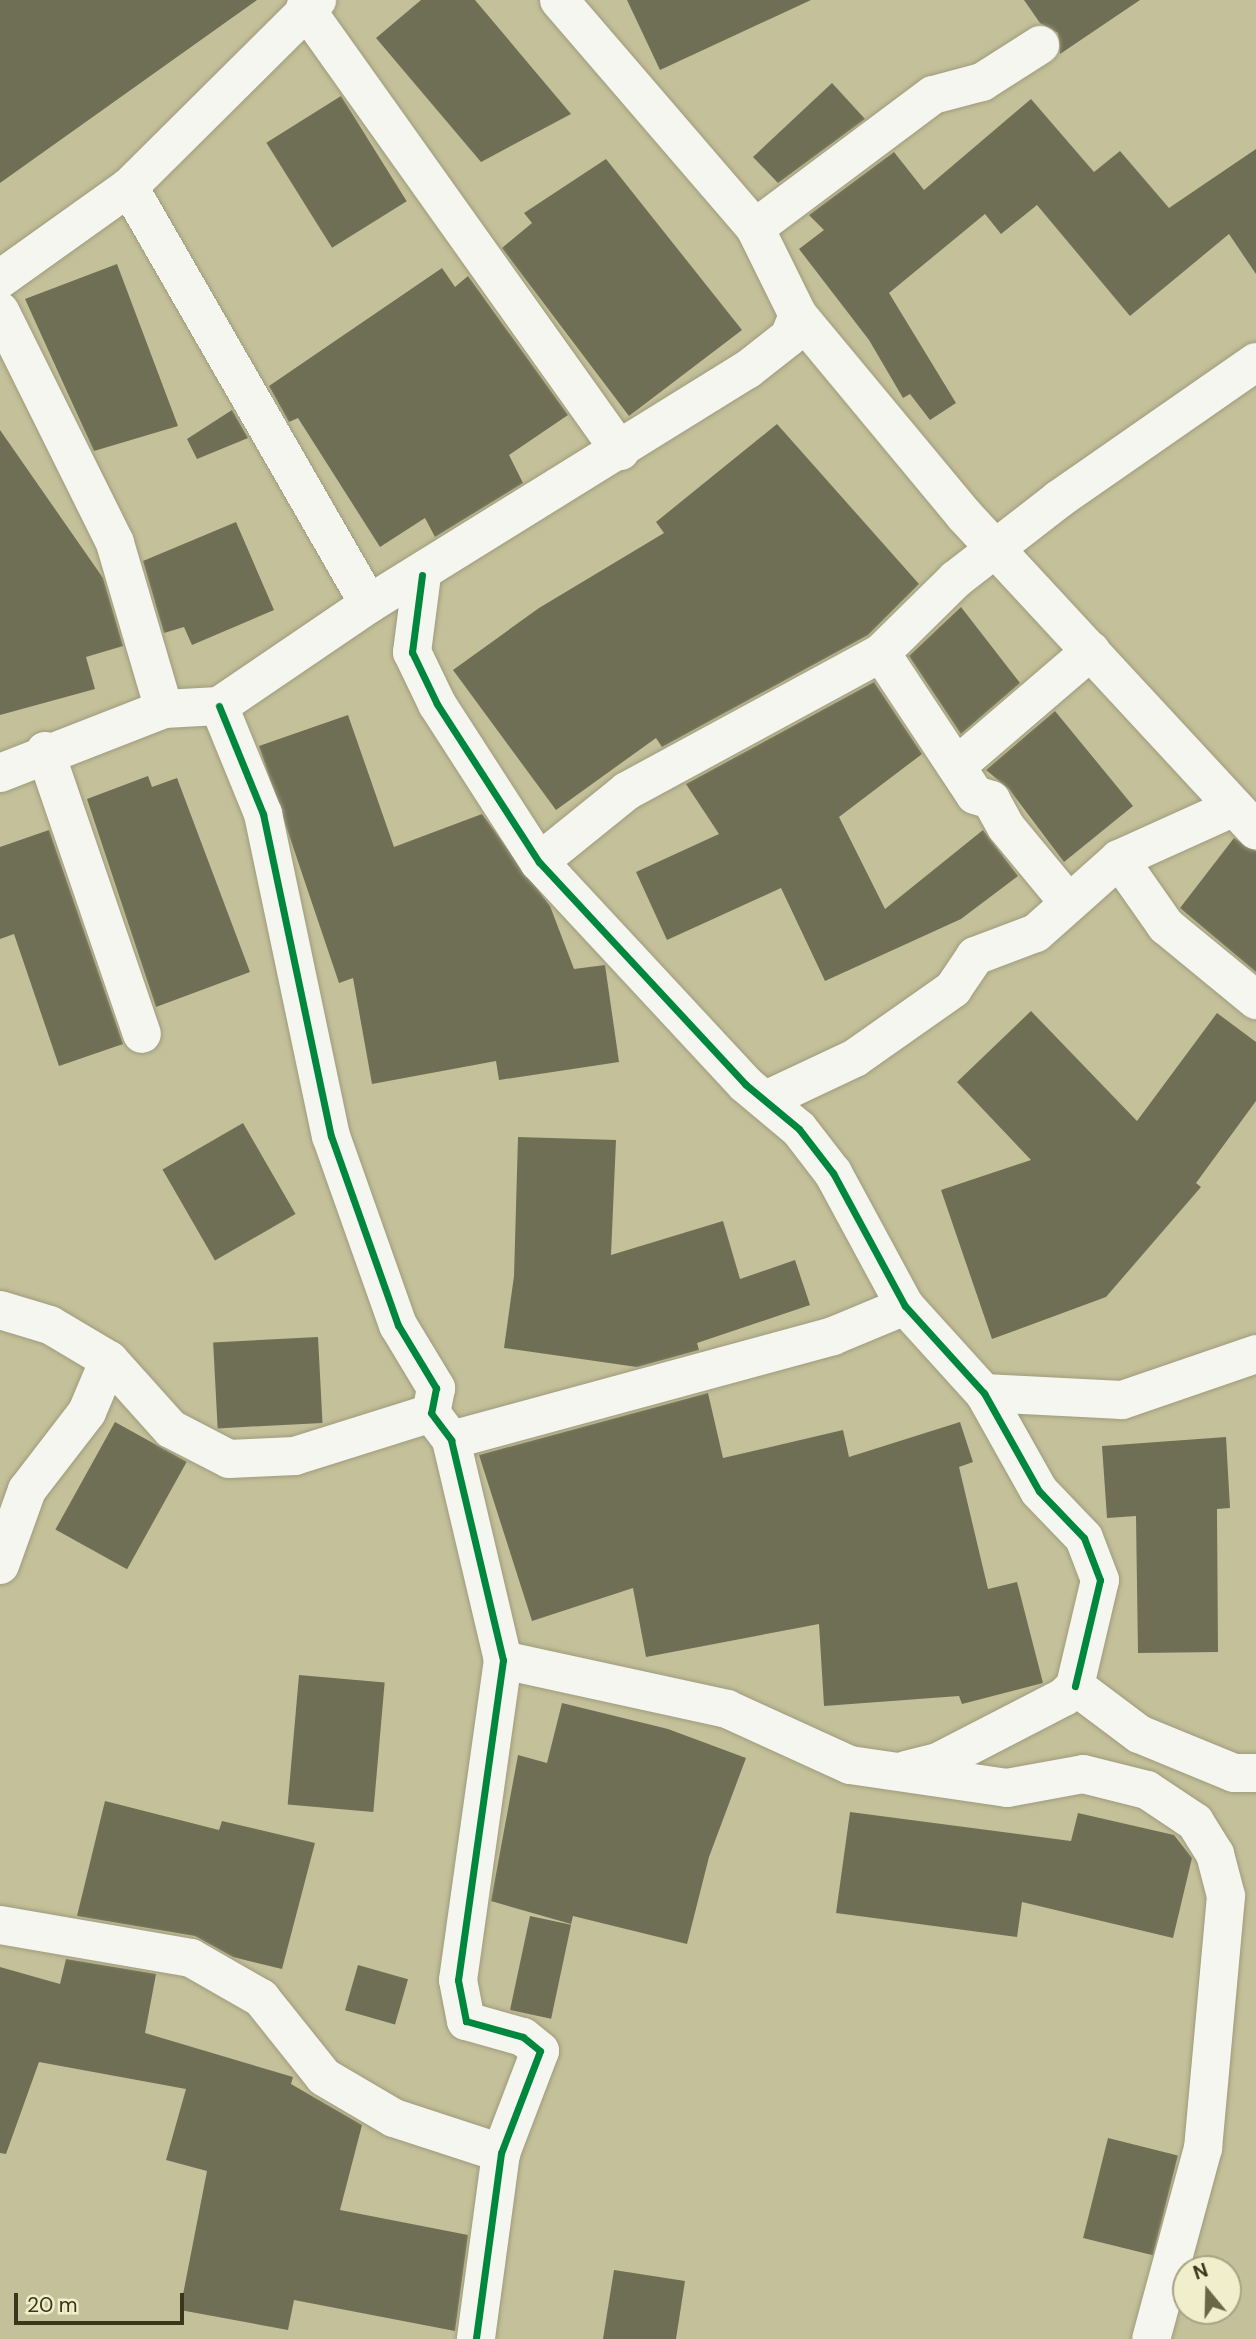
<!DOCTYPE html>
<html>
<head>
<meta charset="utf-8">
<style>
  body { margin:0 }
  #map { position:relative; width:1256px; height:2339px; overflow:hidden; background:#c4c09a; font-family:"DM Sans",sans-serif }
  div>[style] { position:absolute }
  .building>* { inset:0; background:#6f6f55; transform-origin:0 0 }
  .roads { filter:drop-shadow(0 0 2px #9e9b7c) drop-shadow(0 0 2px #9e9b7c) }
  .minor>* { height:38px; margin:-19px; padding:0 19px; transform-origin:19px; border-radius:19px; background:#f6f6f0 }
  .cycleway>* { height:7px; margin:-3.5px; padding:0 3.5px; transform-origin:3.5px; border-radius:3.5px; background:#00873e }
  span { translate:-50% -50%; white-space:nowrap; text-align:center; line-height:1.15; -webkit-text-stroke:7px #f1eecc; paint-order:stroke }
  .north { position:absolute; left:1172px; top:2255px; width:70px; height:70px; box-sizing:border-box; background:#f1eecc; border:2px solid #a7a484; border-radius:50%; rotate:341deg; font-size:19px; font-weight:700; line-height:28px; text-align:center; color:#393619 }
  .north::after { content:''; display:block; margin:auto; width:24px; height:32px; background:#6a6646; clip-path:polygon(50% 0,100% 100%,50% 72%,0 100%) }
  .scale { position:absolute; left:14px; top:2293px; width:170px; height:32px; box-sizing:border-box; border:4px solid #393619; border-top:0; padding-left:9px; font-size:21px; line-height:24px; white-space:nowrap; color:#393619; -webkit-text-stroke:5px #f1eecc; paint-order:stroke }
</style>
</head>
<body>
<div id="map">
  <div class="building">
    <div style="clip-path:polygon(0 0,257px 0,0 183px)"></div>
    <div style="clip-path:polygon(421px 0,475px 0,571px 114px,481px 162px,376px 38px)"></div>
    <div style="clip-path:polygon(627px 0,811px 0,660px 70px)"></div>
    <div style="clip-path:polygon(1024px 0,1140px 0,1060px 54px,1058px 33px,1040px 23px)"></div>
    <div style="clip-path:polygon(832px 83px,865px 119px,778px 183px,753px 157px)"></div>
    <div style="left:341px;top:96px;width:124px;height:88px;rotate:58deg"></div>
    <div style="clip-path:polygon(1031px 99px,1094px 172px,1120px 151px,1169px 208px,1256px 149px,1256px 274px,1229px 234px,1130px 316px,1037px 205px,1001px 234px,985px 214px,889px 293px,956px 403px,930px 420px,910px 394px,903px 398px,869px 340px,799px 249px,824px 230px,809px 215px,894px 152px,924px 190px)"></div>
    <div style="clip-path:polygon(606px 159px,742px 330px,629px 416px,502px 248px,532px 223px,524px 213px)"></div>
    <div style="clip-path:polygon(117px 264px,178px 426px,94px 451px,25px 299px)"></div>
    <div style="clip-path:polygon(442px 268px,455px 287px,468px 276px,568px 415px,509px 455px,523px 483px,435px 537px,425px 518px,380px 547px,298px 418px,289px 422px,269px 386px)"></div>
    <div style="clip-path:polygon(232px 410px,248px 438px,197px 459px,187px 439px)"></div>
    <div style="clip-path:polygon(777px 424px,919px 584px,868px 635px,662px 747px,656px 738px,556px 810px,453px 670px,539px 608px,664px 533px,656px 522px)"></div>
    <div style="clip-path:polygon(0 430px,103px 578px,123px 646px,86px 657px,95px 689px,0 715px)"></div>
    <div style="clip-path:polygon(236px 522px,274px 610px,192px 645px,184px 627px,164px 633px,143px 561px)"></div>
    <div style="clip-path:polygon(961px 607px,1020px 683px,961px 734px,909px 656px)"></div>
    <div style="clip-path:polygon(874px 682px,922px 754px,839px 817px,885px 909px,983px 830px,1018px 876px,961px 919px,825px 981px,781px 888px,667px 940px,636px 872px,719px 834px,686px 784px)"></div>
    <div style="clip-path:polygon(1055px 711px,1133px 806px,1064px 862px,1009px 789px,986px 770px)"></div>
    <div style="clip-path:polygon(348px 715px,394px 847px,482px 814px,550px 906px,574px 969px,605px 965px,619px 1062px,499px 1080px,496px 1061px,372px 1084px,353px 978px,339px 983px,259px 746px)"></div>
    <div style="clip-path:polygon(148px 776px,152px 787px,177px 778px,250px 972px,156px 1007px,87px 799px)"></div>
    <div style="clip-path:polygon(49px 830px,123px 1044px,59px 1066px,14px 934px,0 939px,0 847px)"></div>
    <div style="clip-path:polygon(1234px 838px,1256px 851px,1256px 972px,1180px 908px)"></div>
    <div style="clip-path:polygon(1031px 1011px,1137px 1121px,1217px 1013px,1256px 1042px,1256px 1101px,1196px 1183px,1201px 1187px,1106px 1297px,992px 1339px,941px 1190px,1031px 1160px,957px 1082px)"></div>
    <div style="left:243px;top:1123px;width:105px;height:93px;rotate:60deg"></div>
    <div style="clip-path:polygon(518px 1137px,616px 1140px,611px 1255px,723px 1221px,740px 1279px,795px 1260px,810px 1305px,697px 1343px,699px 1350px,637px 1367px,504px 1348px,514px 1276px)"></div>
    <div style="left:318px;top:1337px;width:86px;height:105px;rotate:87deg"></div>
    <div style="clip-path:polygon(708px 1393px,723px 1458px,843px 1430px,849px 1457px,960px 1422px,973px 1462px,959px 1467px,988px 1589px,1017px 1582px,1043px 1683px,962px 1704px,959px 1696px,824px 1706px,819px 1624px,646px 1657px,633px 1588px,532px 1621px,479px 1455px)"></div>
    <div style="left:115px;top:1422px;width:82px;height:123px;rotate:29deg"></div>
    <div style="clip-path:polygon(1226px 1437px,1230px 1508px,1217px 1509px,1218px 1652px,1138px 1653px,1136px 1516px,1107px 1518px,1102px 1446px)"></div>
    <div style="left:299px;top:1675px;width:86px;height:130px;rotate:5deg"></div>
    <div style="clip-path:polygon(562px 1703px,668px 1729px,746px 1758px,709px 1857px,687px 1944px,573px 1916px,571px 1924px,491px 1901px,518px 1755px,547px 1763px)"></div>
    <div style="clip-path:polygon(105px 1801px,219px 1830px,222px 1821px,315px 1843px,282px 1969px,233px 1957px,195px 1936px,77px 1916px)"></div>
    <div style="clip-path:polygon(850px 1812px,1071px 1841px,1078px 1813px,1174px 1835px,1192px 1858px,1173px 1938px,1022px 1902px,1017px 1937px,836px 1913px)"></div>
    <div style="left:530px;top:1916px;width:42px;height:96px;rotate:12deg"></div>
    <div style="clip-path:polygon(66px 1959px,156px 1974px,145px 2033px,293px 2077px,291px 2084px,362px 2125px,340px 2210px,468px 2235px,455px 2331px,294px 2300px,288px 2330px,180px 2310px,207px 2171px,166px 2160px,186px 2089px,39px 2062px,6px 2154px,0 2153px,0 1967px,60px 1984px)"></div>
    <div style="left:358px;top:1965px;width:52px;height:47px;rotate:16deg"></div>
    <div style="left:1108px;top:2138px;width:72px;height:103px;rotate:14deg"></div>
    <div style="clip-path:polygon(614px 2270px,685px 2281px,676px 2339px,603px 2339px)"></div>
  </div>
  <div class="roads">
    <div class="minor">
      <div style="left:559px;top:0;width:301px;rotate:49.3deg"></div>
      <div style="left:755px;top:228px;width:97px;rotate:63.7deg"></div>
      <div style="left:798px;top:315px;width:260px;rotate:50.3deg"></div>
      <div style="left:964px;top:515px;width:430px;rotate:47.2deg"></div>
      <div style="left:305px;top:8px;width:544px;rotate:54.58deg"></div>
      <div style="left:129px;top:187px;width:481px;rotate:60.1deg"></div>
      <div style="left:755px;top:228px;width:222px;rotate:-36.8deg"></div>
      <div style="left:933px;top:95px;width:51px;rotate:-14.9deg"></div>
      <div style="left:982px;top:82px;width:69px;rotate:-32.5deg"></div>
      <div style="left:0;top:279px;width:158px;rotate:-35.5deg"></div>
      <div style="left:129px;top:187px;width:265px;rotate:-44.8deg"></div>
      <div style="left:0;top:311px;width:259px;rotate:63.6deg"></div>
      <div style="left:115px;top:543px;width:173px;rotate:73.6deg"></div>
      <div style="left:422px;top:575px;width:78px;rotate:97.4deg"></div>
      <div style="left:412px;top:652px;width:58px;rotate:64.3deg"></div>
      <div style="left:437px;top:704px;width:188px;rotate:57.2deg"></div>
      <div style="left:539px;top:862px;width:303px;rotate:47.1deg"></div>
      <div style="left:745px;top:1084px;width:70px;rotate:39.8deg"></div>
      <div style="left:799px;top:1129px;width:56px;rotate:52.3deg"></div>
      <div style="left:833px;top:1173px;width:151px;rotate:61.6deg"></div>
      <div style="left:905px;top:1306px;width:118px;rotate:47.8deg"></div>
      <div style="left:984px;top:1393px;width:112px;rotate:60.7deg"></div>
      <div style="left:1039px;top:1491px;width:65px;rotate:46.2deg"></div>
      <div style="left:1084px;top:1538px;width:45px;rotate:69.1deg"></div>
      <div style="left:1100px;top:1580px;width:109px;rotate:103.3deg"></div>
      <div style="left:881px;top:653px;width:170px;rotate:56.5deg"></div>
      <div style="left:975px;top:795px;width:17px;rotate:17deg"></div>
      <div style="left:991px;top:800px;width:31px;rotate:61deg"></div>
      <div style="left:1006px;top:827px;width:97px;rotate:50.4deg"></div>
      <div style="left:219px;top:706px;width:117px;rotate:67.8deg"></div>
      <div style="left:263px;top:814px;width:329px;rotate:78.1deg"></div>
      <div style="left:331px;top:1136px;width:201px;rotate:70.5deg"></div>
      <div style="left:398px;top:1325px;width:74px;rotate:58.9deg"></div>
      <div style="left:436px;top:1388px;width:25px;rotate:101deg"></div>
      <div style="left:431px;top:1413px;width:34px;rotate:53deg"></div>
      <div style="left:451px;top:1440px;width:226px;rotate:76.7deg"></div>
      <div style="left:503px;top:1660px;width:323px;rotate:98deg"></div>
      <div style="left:458px;top:1980px;width:42px;rotate:79deg"></div>
      <div style="left:466px;top:2021px;width:59px;rotate:15.7deg"></div>
      <div style="left:523px;top:2037px;width:22px;rotate:39deg"></div>
      <div style="left:540px;top:2051px;width:109px;rotate:110.9deg"></div>
      <div style="left:501px;top:2153px;width:188px;rotate:97.7deg"></div>
      <div style="left:45px;top:751px;width:299px;rotate:71.1deg"></div>
      <div style="left:959px;top:764px;width:174px;rotate:-40.6deg"></div>
      <div style="left:0;top:773px;width:176px;rotate:-21.3deg"></div>
      <div style="left:164px;top:709px;width:55px;rotate:-3.1deg"></div>
      <div style="left:219px;top:706px;width:181px;rotate:-34.2deg"></div>
      <div style="left:369px;top:604px;width:445px;rotate:-31.8deg"></div>
      <div style="left:747px;top:370px;width:53px;rotate:-38.2deg"></div>
      <div style="left:789px;top:337px;width:24px;rotate:-68deg"></div>
      <div style="left:1119px;top:859px;width:82px;rotate:55deg"></div>
      <div style="left:1166px;top:926px;width:117px;rotate:39.4deg"></div>
      <div style="left:539px;top:862px;width:113px;rotate:-38.9deg"></div>
      <div style="left:627px;top:791px;width:289px;rotate:-28.5deg"></div>
      <div style="left:881px;top:653px;width:105px;rotate:-44.6deg"></div>
      <div style="left:956px;top:579px;width:130px;rotate:-37.8deg"></div>
      <div style="left:1059px;top:499px;width:240px;rotate:-34.8deg"></div>
      <div style="left:768px;top:1099px;width:96px;rotate:-25.2deg"></div>
      <div style="left:855px;top:1058px;width:120px;rotate:-35.1deg"></div>
      <div style="left:953px;top:989px;width:40px;rotate:-56deg"></div>
      <div style="left:975px;top:956px;width:65px;rotate:-20.7deg"></div>
      <div style="left:1036px;top:933px;width:111px;rotate:-41.7deg"></div>
      <div style="left:1119px;top:859px;width:126px;rotate:-24.3deg"></div>
      <div style="left:0;top:1310px;width:52px;rotate:16.7deg"></div>
      <div style="left:50px;top:1325px;width:69px;rotate:30.7deg"></div>
      <div style="left:109px;top:1360px;width:93px;rotate:48.1deg"></div>
      <div style="left:171px;top:1429px;width:65px;rotate:27.3deg"></div>
      <div style="left:229px;top:1459px;width:66px;rotate:-2.6deg"></div>
      <div style="left:295px;top:1456px;width:143px;rotate:-17.5deg"></div>
      <div style="left:984px;top:1393px;width:138px;rotate:2.9deg"></div>
      <div style="left:1122px;top:1400px;width:142px;rotate:-18.9deg"></div>
      <div style="left:451px;top:1440px;width:396px;rotate:-15.2deg"></div>
      <div style="left:833px;top:1336px;width:78px;rotate:-22.6deg"></div>
      <div style="left:0;top:1565px;width:80px;rotate:-70.2deg"></div>
      <div style="left:27px;top:1490px;width:98px;rotate:-52.4deg"></div>
      <div style="left:87px;top:1412px;width:56px;rotate:-67.1deg"></div>
      <div style="left:503px;top:1660px;width:229px;rotate:12.3deg"></div>
      <div style="left:727px;top:1709px;width:135px;rotate:24.5deg"></div>
      <div style="left:850px;top:1765px;width:159px;rotate:8.3deg"></div>
      <div style="left:1007px;top:1788px;width:77px;rotate:-10.4deg"></div>
      <div style="left:1083px;top:1774px;width:66px;rotate:14deg"></div>
      <div style="left:1147px;top:1790px;width:58px;rotate:33.7deg"></div>
      <div style="left:1195px;top:1822px;width:38px;rotate:58deg"></div>
      <div style="left:1215px;top:1854px;width:43px;rotate:75.3deg"></div>
      <div style="left:1226px;top:1896px;width:253px;rotate:95.2deg"></div>
      <div style="left:1203px;top:2148px;width:198px;rotate:105.2deg"></div>
      <div style="left:906px;top:1770px;width:33px;rotate:-14deg"></div>
      <div style="left:938px;top:1762px;width:142px;rotate:-27.3deg"></div>
      <div style="left:1064px;top:1697px;width:16px;rotate:-45deg"></div>
      <div style="left:1075px;top:1686px;width:80px;rotate:36.9deg"></div>
      <div style="left:1139px;top:1734px;width:103px;rotate:22.3deg"></div>
      <div style="left:1234px;top:1773px;width:22px"></div>
      <div style="left:0;top:1925px;width:194px;rotate:9.8deg"></div>
      <div style="left:191px;top:1958px;width:81px;rotate:29.7deg"></div>
      <div style="left:261px;top:1998px;width:101px;rotate:51.4deg"></div>
      <div style="left:324px;top:2077px;width:81px;rotate:30.4deg"></div>
      <div style="left:394px;top:2118px;width:113px;rotate:18.1deg"></div>
    </div>
  </div>
  <div class="cycleway">
    <div style="left:422px;top:575px;width:78px;rotate:97.4deg"></div>
    <div style="left:412px;top:652px;width:58px;rotate:64.3deg"></div>
    <div style="left:437px;top:704px;width:188px;rotate:57.2deg"></div>
    <div style="left:539px;top:862px;width:303px;rotate:47.1deg"></div>
    <div style="left:745px;top:1084px;width:70px;rotate:39.8deg"></div>
    <div style="left:799px;top:1129px;width:56px;rotate:52.3deg"></div>
    <div style="left:833px;top:1173px;width:151px;rotate:61.6deg"></div>
    <div style="left:905px;top:1306px;width:118px;rotate:47.8deg"></div>
    <div style="left:984px;top:1393px;width:112px;rotate:60.7deg"></div>
    <div style="left:1039px;top:1491px;width:65px;rotate:46.2deg"></div>
    <div style="left:1084px;top:1538px;width:45px;rotate:69.1deg"></div>
    <div style="left:1100px;top:1580px;width:109px;rotate:103.3deg"></div>
    <div style="left:219px;top:706px;width:117px;rotate:67.8deg"></div>
    <div style="left:263px;top:814px;width:329px;rotate:78.1deg"></div>
    <div style="left:331px;top:1136px;width:201px;rotate:70.5deg"></div>
    <div style="left:398px;top:1325px;width:74px;rotate:58.9deg"></div>
    <div style="left:436px;top:1388px;width:25px;rotate:101deg"></div>
    <div style="left:431px;top:1413px;width:34px;rotate:53deg"></div>
    <div style="left:451px;top:1440px;width:226px;rotate:76.7deg"></div>
    <div style="left:503px;top:1660px;width:323px;rotate:98deg"></div>
    <div style="left:458px;top:1980px;width:42px;rotate:79deg"></div>
    <div style="left:466px;top:2021px;width:59px;rotate:15.7deg"></div>
    <div style="left:523px;top:2037px;width:22px;rotate:39deg"></div>
    <div style="left:540px;top:2051px;width:109px;rotate:110.9deg"></div>
    <div style="left:501px;top:2153px;width:188px;rotate:97.7deg"></div>
  </div>
  <div class="north">N</div>
  <div class="scale">20 m</div>
</div>
</body>
</html>
